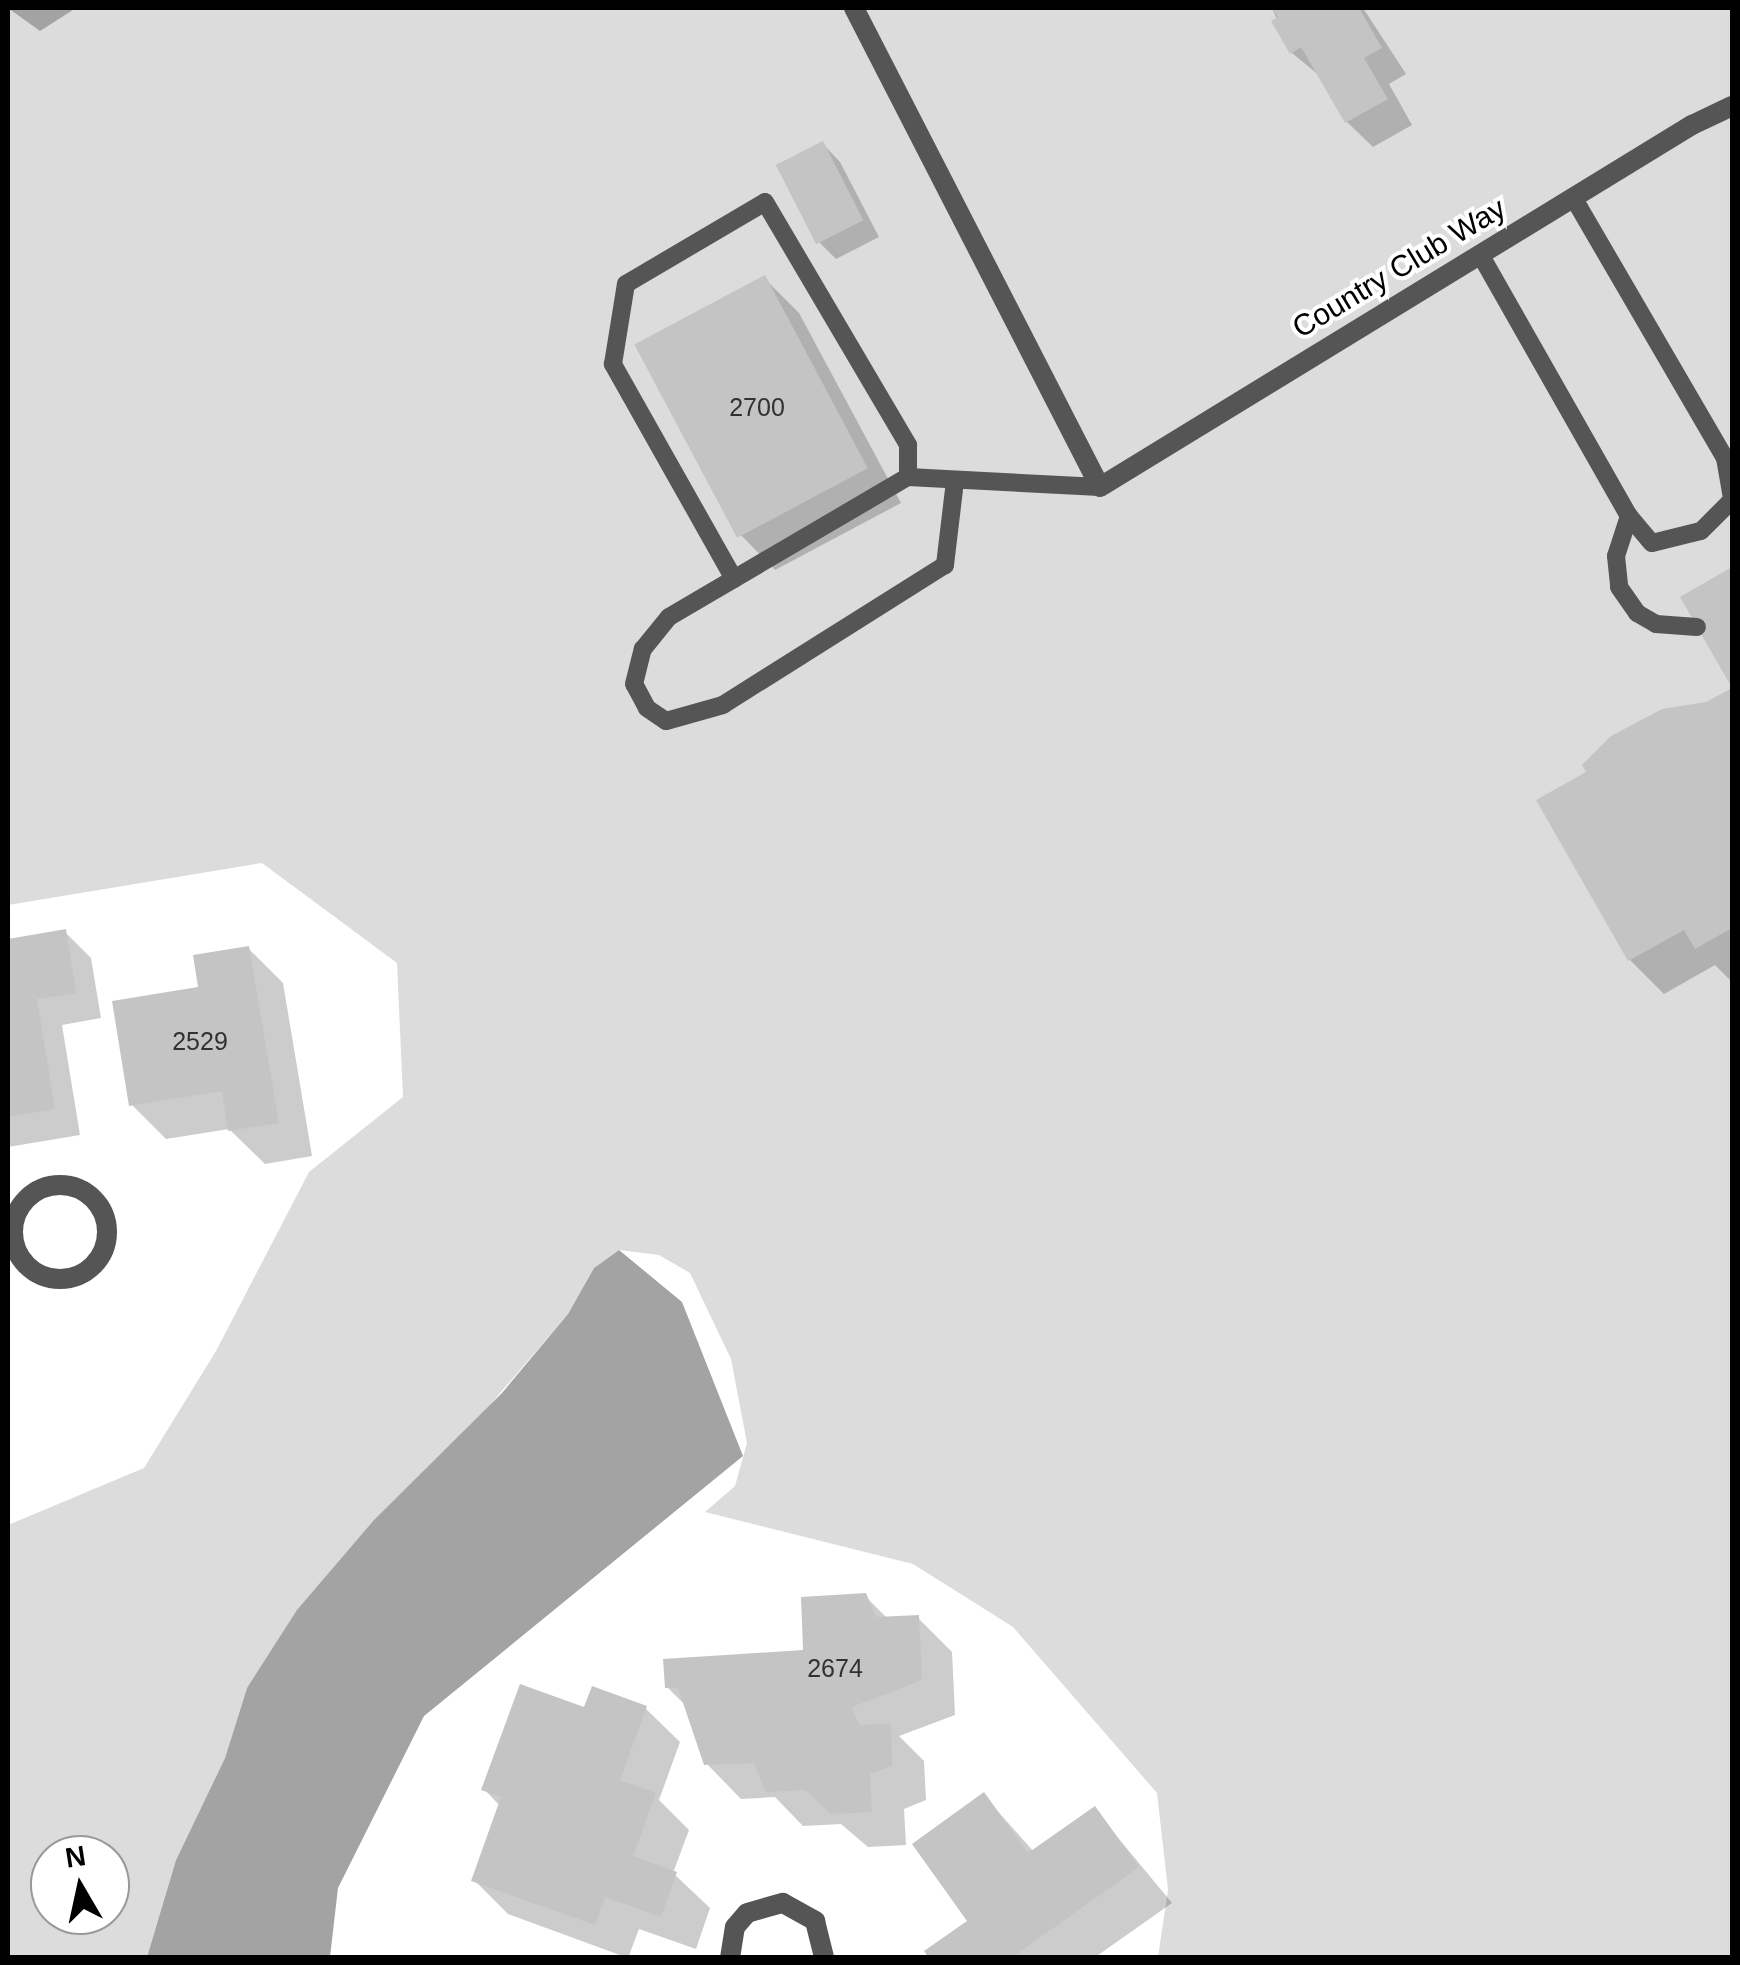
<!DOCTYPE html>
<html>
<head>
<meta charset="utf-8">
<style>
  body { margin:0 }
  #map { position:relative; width:1740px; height:1965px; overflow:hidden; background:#fff; font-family:Arial,sans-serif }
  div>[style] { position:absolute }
  .green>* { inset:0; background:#dcdcdc }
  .water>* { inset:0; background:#a3a3a3 }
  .shadow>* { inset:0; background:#0003 }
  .building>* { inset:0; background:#c4c4c4; transform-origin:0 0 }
  .service>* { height:18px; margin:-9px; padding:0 9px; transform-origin:9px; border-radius:9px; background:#555 }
  .pedestrian>* { height:20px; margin:-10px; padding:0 10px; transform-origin:10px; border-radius:10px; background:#555 }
  .minor>* { height:20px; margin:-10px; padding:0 10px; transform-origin:10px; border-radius:10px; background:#555 }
  .minor>.ring { margin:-10px; padding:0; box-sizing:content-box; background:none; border:20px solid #555; border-radius:50% }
  span { translate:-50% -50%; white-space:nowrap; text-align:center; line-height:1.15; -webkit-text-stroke:8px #fff; paint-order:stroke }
  .number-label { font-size:25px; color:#313131 }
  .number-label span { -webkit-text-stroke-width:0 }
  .street-label { font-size:30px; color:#000 }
  .frame { position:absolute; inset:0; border:10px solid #000; pointer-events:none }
  .north { position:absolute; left:30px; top:1835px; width:100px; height:100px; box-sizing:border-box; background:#fff; border:2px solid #999; border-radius:50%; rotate:351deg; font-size:28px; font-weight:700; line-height:40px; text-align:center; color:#000 }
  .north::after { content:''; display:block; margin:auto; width:35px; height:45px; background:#000; clip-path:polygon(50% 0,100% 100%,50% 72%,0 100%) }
</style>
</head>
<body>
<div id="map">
  <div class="green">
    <div style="clip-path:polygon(evenodd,8px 8px,1732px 8px,1732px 1957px,1158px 1957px,1168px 1890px,1157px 1793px,1013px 1627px,913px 1564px,705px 1512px,735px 1486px,747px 1443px,731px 1359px,690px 1273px,659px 1255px,619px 1250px,594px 1268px,568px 1314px,247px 1688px,225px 1758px,176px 1860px,147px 1957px,8px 1957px,8px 1525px,144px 1468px,216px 1351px,309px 1172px,403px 1097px,397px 963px,262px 863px,8px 905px,8px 8px,50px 1855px,110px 1855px,110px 1915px,50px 1915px,50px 1855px)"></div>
  </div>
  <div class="water">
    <div style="clip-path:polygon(8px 8px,76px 8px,40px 31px)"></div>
    <div style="clip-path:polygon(619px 1250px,682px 1302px,743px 1456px,424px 1716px,338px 1888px,330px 1957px,147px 1957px,176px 1860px,225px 1758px,247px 1688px,297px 1610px,374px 1520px,502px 1393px,568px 1314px,594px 1268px)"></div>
  </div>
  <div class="shadow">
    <div style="clip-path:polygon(1272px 8px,1363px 8px,1406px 74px,1389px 84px,1412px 125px,1373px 147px,1347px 122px,1321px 77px,1292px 53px)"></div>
    <div style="clip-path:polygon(823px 144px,840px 162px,879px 237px,836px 259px,819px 242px)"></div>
    <div style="clip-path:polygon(765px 279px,799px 313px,901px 503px,775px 570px,741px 535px)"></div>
    <div style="clip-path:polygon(1732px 570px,1732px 684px,1684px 598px)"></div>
    <div style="clip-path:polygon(1732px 691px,1732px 982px,1715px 965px,1664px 994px,1630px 960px,1707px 705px)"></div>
    <div style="clip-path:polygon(65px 932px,91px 958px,101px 1018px,62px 1025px,80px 1135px,8px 1147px,8px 942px)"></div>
    <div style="clip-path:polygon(248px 948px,283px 983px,312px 1156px,265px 1164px,229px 1129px,166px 1139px,132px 1105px,201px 989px)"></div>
    <div style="clip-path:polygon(865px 1596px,888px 1619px,918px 1618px,952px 1652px,955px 1715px,899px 1736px,924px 1761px,926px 1800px,904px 1809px,906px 1845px,868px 1847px,841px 1824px,803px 1826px,775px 1797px,741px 1799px,707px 1764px,687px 1707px,667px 1687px,806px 1652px)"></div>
    <div style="clip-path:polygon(645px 1708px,680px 1742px,659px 1800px,689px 1830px,673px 1873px,710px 1908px,696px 1949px,639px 1929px,628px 1958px,508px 1914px,474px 1880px,500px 1806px,484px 1789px,586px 1711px)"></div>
    <div style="clip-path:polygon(984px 1796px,1034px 1852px,1095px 1810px,1172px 1903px,1094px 1958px,932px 1958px,970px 1922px)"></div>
  </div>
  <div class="building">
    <div style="clip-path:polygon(1272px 8px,1359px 8px,1382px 48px,1364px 58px,1388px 99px,1345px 123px,1301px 47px,1290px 54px,1271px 21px,1278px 17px)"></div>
    <div style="left:823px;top:141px;width:89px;height:53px;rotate:63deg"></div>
    <div style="left:765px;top:275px;width:219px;height:148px;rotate:62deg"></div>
    <div style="clip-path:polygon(1732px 567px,1732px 928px,1695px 949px,1684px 930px,1628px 961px,1536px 800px,1586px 772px,1582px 765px,1611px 736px,1662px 709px,1706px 702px,1732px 688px,1680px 597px)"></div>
    <div style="clip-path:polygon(66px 929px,76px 993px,37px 999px,55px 1109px,8px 1117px,8px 939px)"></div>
    <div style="clip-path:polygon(249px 946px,279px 1123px,228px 1131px,222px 1091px,129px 1106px,112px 1001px,198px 987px,193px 955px)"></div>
    <div style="clip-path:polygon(866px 1593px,876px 1617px,919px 1615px,922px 1680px,852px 1707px,859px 1725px,891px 1724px,892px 1766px,870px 1774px,872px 1812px,831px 1814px,805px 1790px,766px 1792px,754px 1763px,704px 1765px,678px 1688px,665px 1688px,663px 1659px,803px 1650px,801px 1597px)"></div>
    <div style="clip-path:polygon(520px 1684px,584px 1707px,592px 1686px,647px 1706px,620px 1780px,656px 1793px,633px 1856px,677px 1872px,661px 1917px,605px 1897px,595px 1925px,471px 1881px,501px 1797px,481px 1790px)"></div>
    <div style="clip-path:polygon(984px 1792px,1028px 1853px,1095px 1806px,1139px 1867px,1011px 1958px,929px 1958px,924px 1951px,967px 1921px,912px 1844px)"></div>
  </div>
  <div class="service">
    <div style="left:1573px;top:197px;width:302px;rotate:59.8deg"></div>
    <div style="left:1725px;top:458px;width:41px;rotate:80.1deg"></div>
    <div style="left:1480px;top:254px;width:301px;rotate:60.4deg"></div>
    <div style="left:1629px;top:516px;width:42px;rotate:108deg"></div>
    <div style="left:1616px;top:556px;width:31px;rotate:84deg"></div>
    <div style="left:1619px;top:587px;width:32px;rotate:55deg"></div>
    <div style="left:1637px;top:613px;width:22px;rotate:30deg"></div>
    <div style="left:1656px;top:624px;width:41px;rotate:4.2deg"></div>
    <div style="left:955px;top:481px;width:85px;rotate:96.8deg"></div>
    <div style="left:945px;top:565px;width:262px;rotate:147.8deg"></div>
    <div style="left:723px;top:705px;width:59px;rotate:164.3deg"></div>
    <div style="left:666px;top:721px;width:23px;rotate:-146deg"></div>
    <div style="left:647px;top:708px;width:27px;rotate:-118deg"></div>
    <div style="left:634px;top:684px;width:36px;rotate:-76deg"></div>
    <div style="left:643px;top:649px;width:41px;rotate:-50.9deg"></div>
    <div style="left:669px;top:617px;width:277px;rotate:-30.4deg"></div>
    <div style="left:908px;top:477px;width:192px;rotate:3deg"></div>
    <div style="left:1629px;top:516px;width:35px;rotate:50deg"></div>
    <div style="left:1652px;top:543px;width:50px;rotate:-13.8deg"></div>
    <div style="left:1701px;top:531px;width:44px;rotate:-45deg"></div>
    <div style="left:734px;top:579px;width:247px;rotate:-119.4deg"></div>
    <div style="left:613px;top:364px;width:81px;rotate:-80.8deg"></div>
    <div style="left:626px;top:284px;width:161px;rotate:-30.5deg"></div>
    <div style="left:765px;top:202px;width:282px;rotate:59.5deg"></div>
    <div style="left:908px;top:445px;width:32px;rotate:90deg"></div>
  </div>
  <div class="pedestrian">
    <div style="left:854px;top:8px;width:538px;rotate:62.82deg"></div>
  </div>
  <div class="minor">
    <div style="left:1100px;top:487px;width:694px;rotate:-31.45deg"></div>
    <div style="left:1692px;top:125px;width:44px;rotate:-25.4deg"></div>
    <div class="ring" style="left:13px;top:1185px;width:74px;height:74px"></div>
    <div style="left:730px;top:1958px;width:31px;rotate:-81deg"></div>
    <div style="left:735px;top:1927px;width:18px;rotate:-49deg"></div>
    <div style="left:747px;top:1913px;width:37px;rotate:-16deg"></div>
    <div style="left:783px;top:1903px;width:37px;rotate:29deg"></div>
    <div style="left:815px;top:1921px;width:38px;rotate:76deg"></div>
  </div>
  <div class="number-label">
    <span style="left:757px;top:407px">2700</span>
    <span style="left:200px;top:1041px">2529</span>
    <span style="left:835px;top:1668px">2674</span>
  </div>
  <div class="street-label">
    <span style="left:1399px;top:268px;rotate:-31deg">Country Club Way</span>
  </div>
  <div class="frame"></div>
  <div class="north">N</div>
</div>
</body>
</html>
